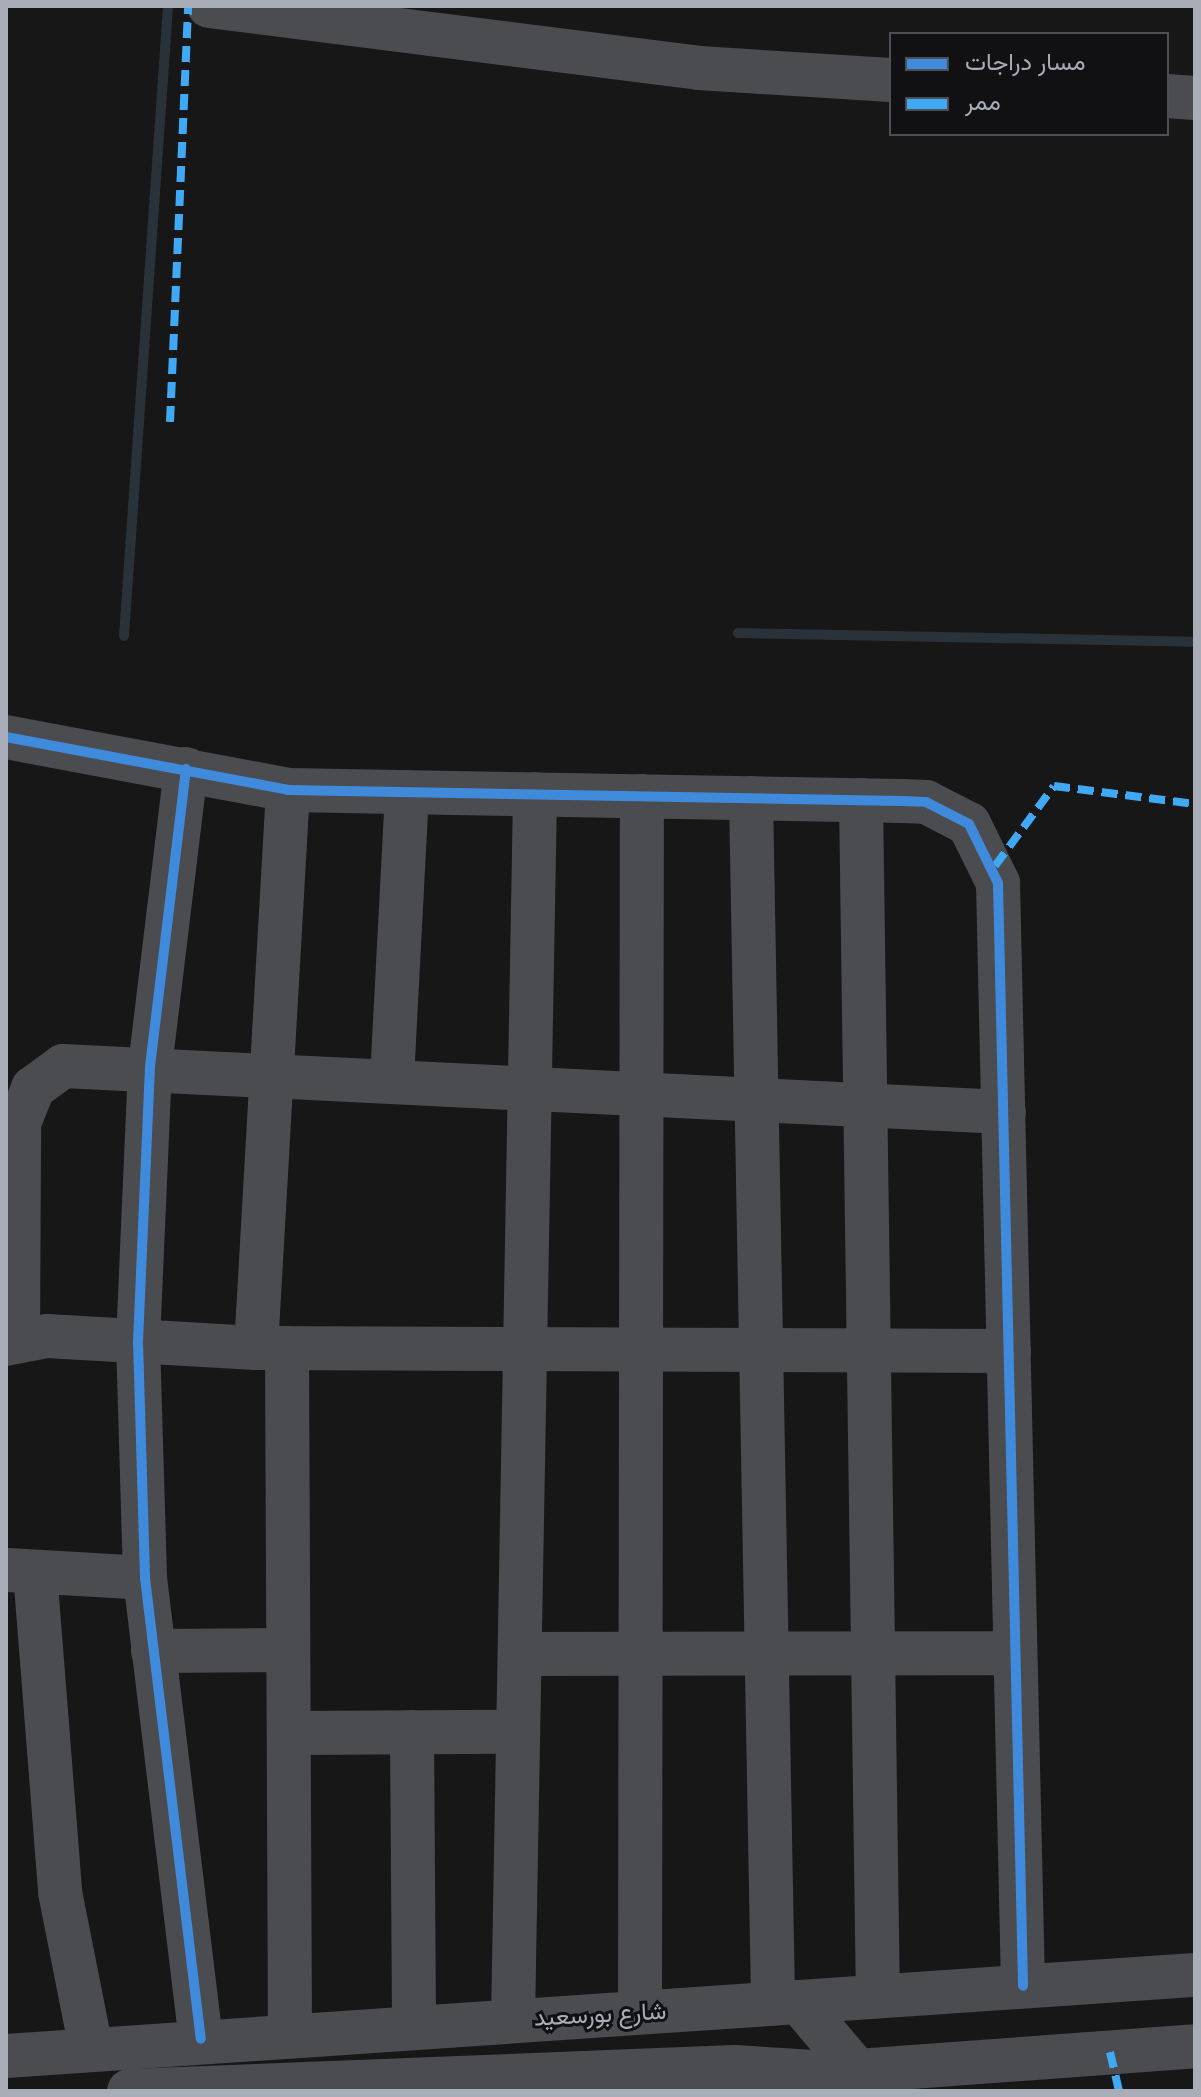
<!DOCTYPE html>
<html>
<head>
<meta charset="utf-8">
<style>
  body { margin:0 }
  #map { position:relative; width:1201px; height:2097px; overflow:hidden; background:#171717; font-family:Raleway,Vazirmatn,sans-serif }
  div>[style] { position:absolute }
  .stream>* { height:10px; margin:-5px; padding:0 5px; transform-origin:5px; border-radius:5px; background:#2a3239 }
  .minor>* { height:44px; margin:-22px; padding:0 22px; transform-origin:22px; border-radius:22px; background:#4b4c50 }
  .quiet>* { height:8px; margin-top:-4px; transform-origin:0; background:repeating-linear-gradient(90deg,#3fa9f5 0 16px,transparent 0 24px) }
  .cycleway>* { height:10px; margin:-5px; padding:0 5px; transform-origin:5px; border-radius:5px; background:#408adc }
  span { translate:-50% -50%; white-space:nowrap; text-align:center; line-height:1.15; -webkit-text-stroke:6px #111113; paint-order:stroke }
  .street-label { font-size:24px; color:#a8adb8 }
  .frame { position:absolute; inset:0; border:8px solid #a8adb8; pointer-events:none }
  .legend { position:absolute; left:889px; top:32px; width:280px; height:104px; box-sizing:border-box; background:#111113; border:2px solid #4d4f55; margin:0; padding:10px 14px; list-style:none; font-size:24px; color:#a8adb8 }
  .legend li { display:flex; align-items:center; gap:16px; height:40px }
  .legend b { width:40px; border:2px solid #4d4f55 }
</style>
</head>
<body>
<div id="map">
  <div class="stream">
    <div style="left:738px;top:633px;width:457px;rotate:1.1deg"></div>
    <div style="left:124px;top:636px;width:632px;rotate:-86deg"></div>
  </div>
  <div class="minor">
    <div style="left:209px;top:6px;width:494px;rotate:7.2deg"></div>
    <div style="left:699px;top:68px;width:192px;rotate:3.6deg"></div>
    <div style="left:1167px;top:96px;width:28px;rotate:4deg"></div>
    <div style="left:6px;top:737px;width:287px;rotate:10.6deg"></div>
    <div style="left:288px;top:790px;width:613px;rotate:1.03deg"></div>
    <div style="left:901px;top:801px;width:25px;rotate:2deg"></div>
    <div style="left:926px;top:802px;width:48px;rotate:27.1deg"></div>
    <div style="left:969px;top:824px;width:66px;rotate:63.8deg"></div>
    <div style="left:998px;top:883px;width:1103px;rotate:88.7deg"></div>
    <div style="left:186px;top:769px;width:300px;rotate:96.9deg"></div>
    <div style="left:150px;top:1067px;width:274px;rotate:92.5deg"></div>
    <div style="left:138px;top:1341px;width:237px;rotate:88.3deg"></div>
    <div style="left:145px;top:1578px;width:464px;rotate:83.1deg"></div>
    <div style="left:751px;top:798px;width:1206px;rotate:88.95deg"></div>
    <div style="left:861px;top:800px;width:1196px;rotate:89.19deg"></div>
    <div style="left:392px;top:1079px;width:287px;rotate:-87deg"></div>
    <div style="left:18px;top:1340px;width:217px;rotate:-89.7deg"></div>
    <div style="left:19px;top:1123px;width:38px;rotate:-68deg"></div>
    <div style="left:33px;top:1088px;width:37px;rotate:-36deg"></div>
    <div style="left:63px;top:1066px;width:942px;rotate:2.8deg"></div>
    <div style="left:6px;top:1344px;width:42px;rotate:-11deg"></div>
    <div style="left:47px;top:1336px;width:209px;rotate:3.3deg"></div>
    <div style="left:256px;top:1348px;width:753px;rotate:0.23deg"></div>
    <div style="left:256px;top:1348px;width:559px;rotate:-86.72deg"></div>
    <div style="left:287px;top:1348px;width:686px;rotate:89.75deg"></div>
    <div style="left:8px;top:1570px;width:137px;rotate:3.3deg"></div>
    <div style="left:35px;top:1572px;width:321px;rotate:85.5deg"></div>
    <div style="left:60px;top:1892px;width:160px;rotate:78.8deg"></div>
    <div style="left:153px;top:1651px;width:135px;rotate:-0.4deg"></div>
    <div style="left:520px;top:1654px;width:495px;rotate:-0.1deg"></div>
    <div style="left:412px;top:1732px;width:293px;rotate:89.6deg"></div>
    <div style="left:289px;top:1733px;width:229px;rotate:-0.3deg"></div>
    <div style="left:799px;top:2002px;width:110px;rotate:49.8deg"></div>
    <div style="left:640px;top:2012px;width:1216px;rotate:-89.91deg"></div>
    <div style="left:513px;top:2020px;width:1226px;rotate:-88.97deg"></div>
    <div style="left:6px;top:2056px;width:1192px;rotate:-3.9deg"></div>
    <div style="left:129px;top:2091px;width:605px;rotate:-2.27deg"></div>
    <div style="left:734px;top:2067px;width:96px;rotate:3.6deg"></div>
    <div style="left:830px;top:2073px;width:366px;rotate:-4.2deg"></div>
  </div>
  <div class="quiet">
    <div style="left:170px;top:422px;width:416px;rotate:-87.5deg"></div>
    <div style="left:995px;top:866px;width:99px;rotate:-53.6deg"></div>
    <div style="left:1054px;top:786px;width:142px;rotate:7.3deg"></div>
    <div style="left:1110px;top:2052px;width:40px;rotate:77deg"></div>
  </div>
  <div class="cycleway">
    <div style="left:6px;top:737px;width:287px;rotate:10.6deg"></div>
    <div style="left:288px;top:790px;width:613px;rotate:1.03deg"></div>
    <div style="left:901px;top:801px;width:25px;rotate:2deg"></div>
    <div style="left:926px;top:802px;width:48px;rotate:27.1deg"></div>
    <div style="left:969px;top:824px;width:66px;rotate:63.8deg"></div>
    <div style="left:998px;top:883px;width:1103px;rotate:88.7deg"></div>
    <div style="left:186px;top:769px;width:300px;rotate:96.9deg"></div>
    <div style="left:150px;top:1067px;width:274px;rotate:92.5deg"></div>
    <div style="left:138px;top:1341px;width:237px;rotate:88.3deg"></div>
    <div style="left:145px;top:1578px;width:464px;rotate:83.1deg"></div>
  </div>
  <div class="street-label">
    <span style="left:600px;top:2014px;rotate:-3deg">شارع بورسعيد</span>
  </div>
  <div class="frame"></div>
  <ul class="legend">
  <li><b style="height:10px;background:#408adc"></b>مسار دراجات</li>
  <li><b style="height:10px;background:#3fa9f5"></b>ممر</li>
  </ul>
</div>
</body>
</html>
